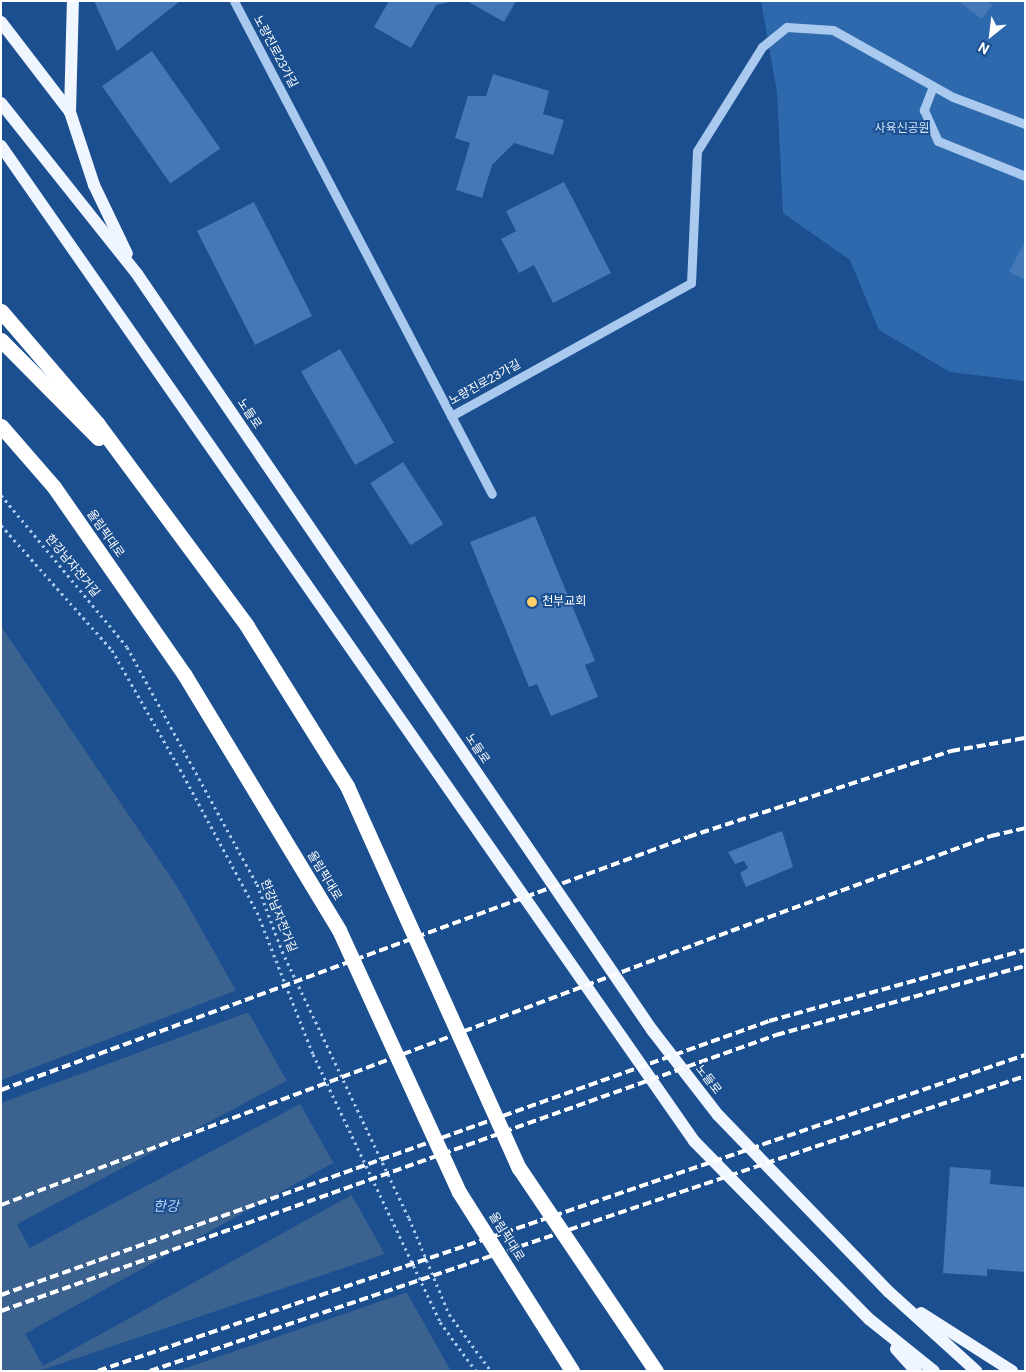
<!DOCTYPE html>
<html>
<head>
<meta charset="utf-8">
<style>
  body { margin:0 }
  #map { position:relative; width:1026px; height:1372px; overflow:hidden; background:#1b4f8f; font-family:Roboto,"Noto Sans KR",sans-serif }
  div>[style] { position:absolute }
  .green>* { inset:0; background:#2e69ad }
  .water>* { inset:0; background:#3c6290 }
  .pier>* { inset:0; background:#1b4f8f; transform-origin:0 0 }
  .building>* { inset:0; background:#4478b7; transform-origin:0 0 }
  .path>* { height:3px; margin-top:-1.5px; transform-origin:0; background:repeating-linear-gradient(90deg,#a9c9ee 0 2.5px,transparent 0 6.5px) }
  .minor>* { height:9px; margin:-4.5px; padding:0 4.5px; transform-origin:4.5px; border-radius:4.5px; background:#a9c9ee }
  .major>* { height:12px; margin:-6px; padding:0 6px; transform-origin:6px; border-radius:6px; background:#f0f6ff }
  .highway>* { height:15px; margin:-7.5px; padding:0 7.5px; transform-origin:7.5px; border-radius:7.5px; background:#fff }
  .rail>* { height:4px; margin-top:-2px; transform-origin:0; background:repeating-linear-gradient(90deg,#fff 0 9px,transparent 0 13px) }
  .dots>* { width:14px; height:14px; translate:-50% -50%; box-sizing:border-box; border:2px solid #1b4f8f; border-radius:50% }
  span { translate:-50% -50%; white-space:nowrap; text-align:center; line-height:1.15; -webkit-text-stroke:4px #1b4f8f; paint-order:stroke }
  .street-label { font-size:12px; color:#fff }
  .park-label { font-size:12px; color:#cfe3fa }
  .poi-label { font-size:12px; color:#fff }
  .left { translate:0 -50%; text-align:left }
  .water-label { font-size:14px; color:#b5d3f5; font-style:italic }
  .frame { position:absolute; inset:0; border:2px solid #fff; pointer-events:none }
  .north { position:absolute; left:966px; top:10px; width:50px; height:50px; -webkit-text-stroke:4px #1b4f8f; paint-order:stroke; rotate:209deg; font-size:14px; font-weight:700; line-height:20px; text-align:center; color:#fff }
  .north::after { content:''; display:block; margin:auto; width:18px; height:22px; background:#fff; clip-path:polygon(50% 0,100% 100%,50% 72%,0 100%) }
</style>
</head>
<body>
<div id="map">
  <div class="green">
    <div style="clip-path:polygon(761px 1px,1025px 1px,1025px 381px,950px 372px,879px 330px,850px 260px,783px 213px,777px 92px)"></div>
  </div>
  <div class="water">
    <div style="clip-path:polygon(1px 626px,178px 888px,451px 1371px,1px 1371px)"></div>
  </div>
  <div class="pier">
    <div style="clip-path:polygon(237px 990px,249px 1012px,1px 1103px,1px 1080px)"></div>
    <div style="left:288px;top:1080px;width:27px;height:307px;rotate:62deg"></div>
    <div style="left:333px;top:1163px;width:37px;height:352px;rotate:61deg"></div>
    <div style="clip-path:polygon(385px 1254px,408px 1292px,177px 1371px,39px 1371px)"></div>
  </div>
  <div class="building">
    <div style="clip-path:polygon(94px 1px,180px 1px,117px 51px)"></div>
    <div style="clip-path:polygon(389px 1px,450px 1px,450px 2px,436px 5px,411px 48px,374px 27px)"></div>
    <div style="clip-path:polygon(467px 1px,516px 1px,504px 22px)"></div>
    <div style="clip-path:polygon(958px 1px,987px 1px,992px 5px,982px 19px)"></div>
    <div style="left:152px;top:51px;width:119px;height:61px;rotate:55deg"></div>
    <div style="clip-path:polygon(493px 74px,549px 91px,543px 114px,564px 120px,553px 155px,514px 143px,492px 165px,482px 198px,456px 190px,470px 143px,455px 138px,468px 96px,486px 96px)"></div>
    <div style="clip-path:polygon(564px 182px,611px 273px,553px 303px,534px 265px,519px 273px,501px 239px,516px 231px,506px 211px)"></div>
    <div style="left:254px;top:202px;width:128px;height:64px;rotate:63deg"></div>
    <div style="clip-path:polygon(1025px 241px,1025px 280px,1009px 272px)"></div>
    <div style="left:340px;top:349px;width:108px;height:45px;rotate:60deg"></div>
    <div style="left:403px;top:462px;width:74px;height:39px;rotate:57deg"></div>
    <div style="clip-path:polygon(535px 516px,595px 661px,585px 665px,598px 697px,551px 716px,537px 684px,529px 687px,470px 542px)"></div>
    <div style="clip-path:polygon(782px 831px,793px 867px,746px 887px,740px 873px,748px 868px,744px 861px,735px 864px,728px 852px)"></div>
    <div style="clip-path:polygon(950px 1167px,991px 1170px,990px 1184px,1025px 1187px,1025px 1272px,987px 1269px,987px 1276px,943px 1273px)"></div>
  </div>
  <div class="path">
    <div style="left:1px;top:495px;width:197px;rotate:50.3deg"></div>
    <div style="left:127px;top:647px;width:270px;rotate:61.3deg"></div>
    <div style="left:257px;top:884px;width:72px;rotate:69.5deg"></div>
    <div style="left:282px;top:951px;width:296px;rotate:64.6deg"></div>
    <div style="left:409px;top:1218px;width:104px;rotate:67.4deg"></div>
    <div style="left:449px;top:1314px;width:71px;rotate:53.6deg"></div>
    <div style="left:1px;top:525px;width:167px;rotate:48.4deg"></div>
    <div style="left:112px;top:650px;width:137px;rotate:60.3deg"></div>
    <div style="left:180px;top:769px;width:162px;rotate:61.7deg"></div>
    <div style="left:257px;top:912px;width:153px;rotate:68.5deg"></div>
    <div style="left:313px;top:1054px;width:297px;rotate:64.6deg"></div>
    <div style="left:440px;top:1322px;width:61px;rotate:53.7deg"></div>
  </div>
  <div class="minor">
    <div style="left:234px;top:1px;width:556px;rotate:62.38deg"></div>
    <div style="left:933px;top:86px;width:26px;rotate:111deg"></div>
    <div style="left:924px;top:110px;width:34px;rotate:66deg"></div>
    <div style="left:938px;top:141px;width:94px;rotate:21.9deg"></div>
    <div style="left:451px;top:416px;width:274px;rotate:-29deg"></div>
    <div style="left:691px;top:283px;width:132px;rotate:-87.4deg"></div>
    <div style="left:697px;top:151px;width:123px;rotate:-58deg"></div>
    <div style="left:762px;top:47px;width:32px;rotate:-39deg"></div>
    <div style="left:787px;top:27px;width:46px;rotate:3.7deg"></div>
    <div style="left:833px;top:30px;width:137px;rotate:29.2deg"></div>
    <div style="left:953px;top:97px;width:77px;rotate:20.6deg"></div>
  </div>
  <div class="major">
    <div style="left:1px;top:22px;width:113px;rotate:52.5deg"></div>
    <div style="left:70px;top:112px;width:77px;rotate:71.8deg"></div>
    <div style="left:94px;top:185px;width:76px;rotate:64.4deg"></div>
    <div style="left:1px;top:103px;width:218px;rotate:51.5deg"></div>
    <div style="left:137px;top:274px;width:915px;rotate:55.74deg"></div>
    <div style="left:652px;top:1030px;width:108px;rotate:52.2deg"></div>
    <div style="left:718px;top:1115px;width:246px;rotate:46deg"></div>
    <div style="left:889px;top:1292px;width:118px;rotate:42.2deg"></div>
    <div style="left:70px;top:112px;width:111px;rotate:-88.5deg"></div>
    <div style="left:1px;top:146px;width:1213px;rotate:55.14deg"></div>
    <div style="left:694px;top:1141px;width:250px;rotate:45.5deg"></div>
    <div style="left:869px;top:1319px;width:83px;rotate:38.7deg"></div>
    <div style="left:921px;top:1313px;width:108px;rotate:32.5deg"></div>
    <div style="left:896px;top:1349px;width:30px;rotate:48deg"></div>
  </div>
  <div class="highway">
    <div style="left:1px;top:311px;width:148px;rotate:49.4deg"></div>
    <div style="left:97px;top:423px;width:252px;rotate:53.5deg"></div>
    <div style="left:247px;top:626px;width:189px;rotate:58deg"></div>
    <div style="left:347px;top:786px;width:419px;rotate:65.8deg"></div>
    <div style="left:519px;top:1168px;width:245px;rotate:56deg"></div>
    <div style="left:1px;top:340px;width:138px;rotate:45.3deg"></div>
    <div style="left:1px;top:426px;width:81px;rotate:49deg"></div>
    <div style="left:54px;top:487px;width:228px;rotate:55.2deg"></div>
    <div style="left:184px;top:674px;width:299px;rotate:58.8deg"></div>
    <div style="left:339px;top:930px;width:288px;rotate:65.4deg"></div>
    <div style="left:459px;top:1192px;width:212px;rotate:57.7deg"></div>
  </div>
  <div class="rail">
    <div style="left:1px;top:1090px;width:732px;rotate:-20.22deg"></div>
    <div style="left:688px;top:837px;width:277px;rotate:-18.1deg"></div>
    <div style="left:951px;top:751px;width:75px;rotate:-10deg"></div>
    <div style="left:1px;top:1205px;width:780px;rotate:-20.57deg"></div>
    <div style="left:731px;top:931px;width:277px;rotate:-20.1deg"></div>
    <div style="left:991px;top:836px;width:35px;rotate:-13deg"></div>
    <div style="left:1px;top:1295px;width:815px;rotate:-19.63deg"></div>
    <div style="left:769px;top:1021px;width:266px;rotate:-15.5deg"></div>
    <div style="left:1px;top:1311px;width:823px;rotate:-19.6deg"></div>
    <div style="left:776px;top:1035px;width:258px;rotate:-15.5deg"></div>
    <div style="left:98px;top:1371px;width:979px;rotate:-18.82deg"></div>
    <div style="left:150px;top:1371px;width:923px;rotate:-18.63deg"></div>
  </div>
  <div class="dots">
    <div style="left:532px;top:602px;background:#ffd166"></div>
  </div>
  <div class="street-label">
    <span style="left:275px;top:52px;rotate:62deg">노량진로23가길</span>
    <span style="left:485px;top:383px;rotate:-29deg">노량진로23가길</span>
    <span style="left:249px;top:414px;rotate:56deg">노들로</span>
    <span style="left:105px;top:534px;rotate:55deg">올림픽대로</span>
    <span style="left:72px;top:566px;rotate:50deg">한강남자전거길</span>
    <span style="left:477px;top:749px;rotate:56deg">노들로</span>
    <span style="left:324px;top:876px;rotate:59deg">올림픽대로</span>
    <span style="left:278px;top:916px;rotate:68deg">한강남자전거길</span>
    <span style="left:708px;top:1080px;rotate:52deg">노들로</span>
    <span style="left:506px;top:1237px;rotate:58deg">올림픽대로</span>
  </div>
  <div class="park-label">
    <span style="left:902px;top:129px">사육신공원</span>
  </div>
  <div class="poi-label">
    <span class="left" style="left:542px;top:602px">천부교회</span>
  </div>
  <div class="water-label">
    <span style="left:166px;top:1206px">한강</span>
  </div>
  <div class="frame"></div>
  <div class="north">N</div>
</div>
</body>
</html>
